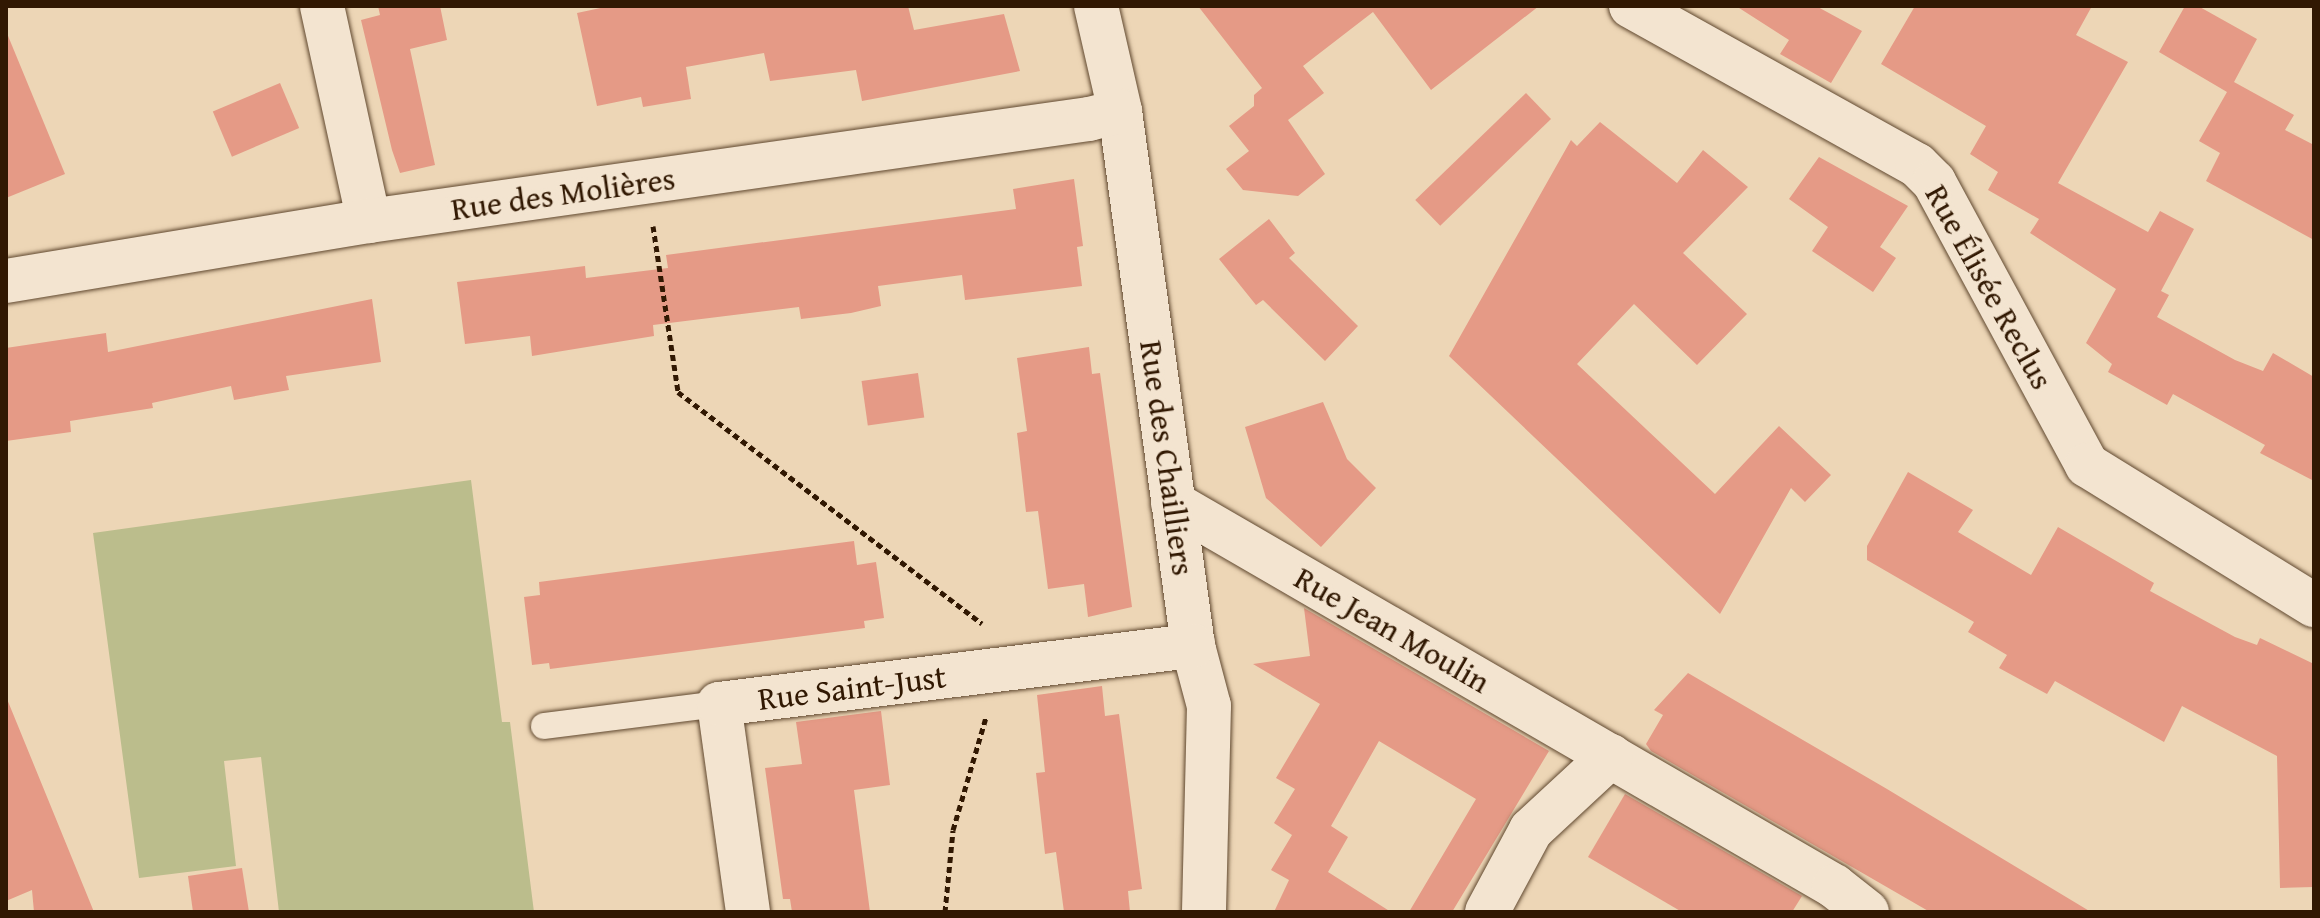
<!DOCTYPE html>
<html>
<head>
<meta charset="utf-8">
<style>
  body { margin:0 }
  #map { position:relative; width:2320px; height:918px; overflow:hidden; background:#edd6b6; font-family:"Gentium Book Plus",serif }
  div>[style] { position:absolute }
  .green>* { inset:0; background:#bbbd8c }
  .building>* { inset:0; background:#e59a86; transform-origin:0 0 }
  .path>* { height:5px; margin-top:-2.5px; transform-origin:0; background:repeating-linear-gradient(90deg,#311802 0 6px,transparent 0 10px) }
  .roads { filter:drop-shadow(0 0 2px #60482f) drop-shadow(0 0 2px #60482f) }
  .lane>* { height:26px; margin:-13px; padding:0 13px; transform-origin:13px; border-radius:13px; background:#f3e4d0 }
  .street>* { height:44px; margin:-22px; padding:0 22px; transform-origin:22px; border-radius:22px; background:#f3e4d0 }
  span { translate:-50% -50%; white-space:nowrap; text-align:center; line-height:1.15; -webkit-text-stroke:8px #f3e4d0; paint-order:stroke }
  .street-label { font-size:32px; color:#311802 }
  .frame { position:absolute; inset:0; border:8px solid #311802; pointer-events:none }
</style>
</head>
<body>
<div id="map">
  <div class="green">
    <div style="clip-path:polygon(471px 480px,502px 722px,510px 722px,534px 912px,279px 912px,261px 757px,224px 761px,236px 866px,139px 878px,93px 533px)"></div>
  </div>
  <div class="building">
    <div style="clip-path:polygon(378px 6px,440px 6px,447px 40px,410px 49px,435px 165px,400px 173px,392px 150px,361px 20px,380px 15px)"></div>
    <div style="clip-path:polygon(610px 6px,908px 6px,914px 30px,1004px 14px,1020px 71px,862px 101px,856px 70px,770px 81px,764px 53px,686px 67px,691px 99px,643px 107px,641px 97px,597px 106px,577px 13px)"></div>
    <div style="clip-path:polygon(1198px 6px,1539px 6px,1431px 90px,1373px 12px,1303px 66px,1324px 93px,1288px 120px,1325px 174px,1298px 196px,1243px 190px,1226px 169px,1249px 151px,1229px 126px,1254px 106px,1254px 95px,1262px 88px)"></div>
    <div style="clip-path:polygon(1736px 6px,1816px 6px,1862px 31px,1831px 83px,1780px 54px,1789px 40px)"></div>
    <div style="clip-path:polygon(1915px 6px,2092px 6px,2076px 35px,2128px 62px,2058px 183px,2148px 232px,2160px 211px,2194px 229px,2161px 291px,2169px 295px,2157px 317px,2235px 360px,2263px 371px,2273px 353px,2314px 377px,2314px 481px,2260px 453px,2265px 445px,2173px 394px,2167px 405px,2108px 372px,2112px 364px,2086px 343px,2116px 289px,2030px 233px,2039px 219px,1988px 190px,1998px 172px,1970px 154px,1986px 126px,1881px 64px)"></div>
    <div style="clip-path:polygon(2185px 6px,2198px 6px,2257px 39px,2234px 82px,2294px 115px,2285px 130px,2314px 145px,2314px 240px,2206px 181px,2220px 153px,2199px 141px,2227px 92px,2159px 52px)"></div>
    <div style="clip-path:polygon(6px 31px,65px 174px,6px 198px)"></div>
    <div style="left:280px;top:83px;width:49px;height:73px;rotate:67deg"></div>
    <div style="left:1526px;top:93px;width:36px;height:154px;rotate:46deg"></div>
    <div style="clip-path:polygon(1600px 122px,1677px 183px,1703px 150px,1748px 187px,1683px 253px,1747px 314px,1697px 365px,1634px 304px,1577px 364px,1715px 494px,1779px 426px,1831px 475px,1805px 502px,1791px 488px,1720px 614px,1449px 356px,1571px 140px,1577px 146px)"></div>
    <div style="clip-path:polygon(1819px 157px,1908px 206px,1880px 247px,1896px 258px,1873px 292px,1812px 251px,1828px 227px,1789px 199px)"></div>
    <div style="clip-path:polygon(1074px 179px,1083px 246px,1077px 247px,1082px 286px,965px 300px,962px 275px,878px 286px,881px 306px,851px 313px,801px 319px,799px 307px,653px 325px,654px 336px,532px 356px,530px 336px,465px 344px,457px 282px,585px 266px,586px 278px,668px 268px,666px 255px,1016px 209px,1013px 189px)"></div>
    <div style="clip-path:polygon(1269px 219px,1295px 253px,1289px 258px,1358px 326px,1325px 361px,1263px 300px,1256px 305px,1219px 259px)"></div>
    <div style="clip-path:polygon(372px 299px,381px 362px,286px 376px,289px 390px,234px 400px,231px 386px,152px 403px,153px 408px,70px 421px,71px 432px,6px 441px,6px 348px,106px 333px,108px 352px)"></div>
    <div style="clip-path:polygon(1089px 347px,1092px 374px,1100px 373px,1132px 607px,1088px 617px,1084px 584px,1048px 589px,1038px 511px,1026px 512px,1017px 433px,1027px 431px,1017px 358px)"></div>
    <div style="left:918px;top:373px;width:45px;height:57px;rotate:82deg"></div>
    <div style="clip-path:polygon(1323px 402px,1347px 459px,1376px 488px,1321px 547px,1266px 498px,1245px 427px)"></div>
    <div style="clip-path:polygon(1908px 472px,1973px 510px,1958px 532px,2031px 575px,2058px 527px,2154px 583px,2150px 591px,2235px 637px,2257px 645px,2260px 638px,2314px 664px,2313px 887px,2280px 888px,2277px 756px,2182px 706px,2164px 742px,2055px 681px,2047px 694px,1999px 668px,2007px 655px,1968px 632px,1974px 622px,1867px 560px,1867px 546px)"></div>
    <div style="clip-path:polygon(854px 541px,857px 565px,876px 562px,884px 618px,864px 621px,865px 628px,550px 669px,549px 663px,532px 665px,524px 597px,540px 595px,539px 582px)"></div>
    <div style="clip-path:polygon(1304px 608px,1549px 751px,1452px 912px,1409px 912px,1476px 799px,1379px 741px,1331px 826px,1348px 837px,1328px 872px,1391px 912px,1274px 912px,1289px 880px,1271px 870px,1292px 835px,1274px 823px,1295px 789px,1276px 778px,1320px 704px,1253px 664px,1310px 656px)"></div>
    <div style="clip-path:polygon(1688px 673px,1887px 789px,2091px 912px,1930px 912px,1651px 751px,1646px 744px,1663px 715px,1654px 710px)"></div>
    <div style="clip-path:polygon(1102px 686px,1105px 716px,1119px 714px,1142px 889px,1128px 891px,1130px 912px,1064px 912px,1056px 852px,1045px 854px,1036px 773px,1045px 772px,1037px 695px)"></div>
    <div style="clip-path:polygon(7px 699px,94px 912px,34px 912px,32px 890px,6px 901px)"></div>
    <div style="clip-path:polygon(881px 711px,890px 785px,854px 790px,870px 912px,792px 912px,790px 899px,783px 899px,765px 768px,802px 764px,796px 722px)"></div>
    <div style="clip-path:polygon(1625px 794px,1802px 896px,1792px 912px,1682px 912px,1588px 857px)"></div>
    <div style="clip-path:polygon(242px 868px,249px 912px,193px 912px,188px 876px)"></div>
  </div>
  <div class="path">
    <div style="left:653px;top:226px;width:168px;rotate:81.4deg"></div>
    <div style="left:678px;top:392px;width:382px;rotate:37.3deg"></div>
    <div style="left:945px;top:912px;width:82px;rotate:-84.4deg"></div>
    <div style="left:953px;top:830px;width:118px;rotate:-73.7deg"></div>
  </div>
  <div class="roads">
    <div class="lane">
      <div style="left:544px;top:726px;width:176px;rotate:-7.2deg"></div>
    </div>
    <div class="street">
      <div style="left:322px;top:6px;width:220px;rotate:77.7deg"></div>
      <div style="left:1096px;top:6px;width:108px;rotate:77.1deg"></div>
      <div style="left:1120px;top:111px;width:540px;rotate:82.23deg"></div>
      <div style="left:1193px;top:646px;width:62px;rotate:75.1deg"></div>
      <div style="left:1209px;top:706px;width:206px;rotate:91.4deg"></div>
      <div style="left:1631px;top:6px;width:327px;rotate:29.1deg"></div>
      <div style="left:1917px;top:165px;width:24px;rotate:45deg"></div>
      <div style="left:1934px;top:182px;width:322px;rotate:61.6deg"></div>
      <div style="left:2087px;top:465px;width:267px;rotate:31.7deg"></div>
      <div style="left:6px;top:281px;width:368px;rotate:-9.4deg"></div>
      <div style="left:369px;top:221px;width:727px;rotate:-8.06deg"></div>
      <div style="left:1089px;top:119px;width:32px;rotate:-14deg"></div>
      <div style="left:1173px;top:503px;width:764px;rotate:30.09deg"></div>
      <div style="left:1834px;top:886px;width:42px;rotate:38.2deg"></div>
      <div style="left:748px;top:912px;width:210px;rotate:-97.9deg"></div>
      <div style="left:719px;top:704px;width:478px;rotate:-7deg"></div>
      <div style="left:1487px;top:912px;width:93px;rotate:-61.8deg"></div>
      <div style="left:1531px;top:830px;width:109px;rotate:-42.8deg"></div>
    </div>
  </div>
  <div class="street-label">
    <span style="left:563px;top:194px;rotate:-8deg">Rue des Molières</span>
    <span style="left:1989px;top:287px;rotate:61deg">Rue Élisée Reclus</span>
    <span style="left:1167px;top:458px;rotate:82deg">Rue des Chailliers</span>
    <span style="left:1392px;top:630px;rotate:30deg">Rue Jean Moulin</span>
    <span style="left:852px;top:688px;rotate:-7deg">Rue Saint-Just</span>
  </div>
  <div class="frame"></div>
</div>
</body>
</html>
